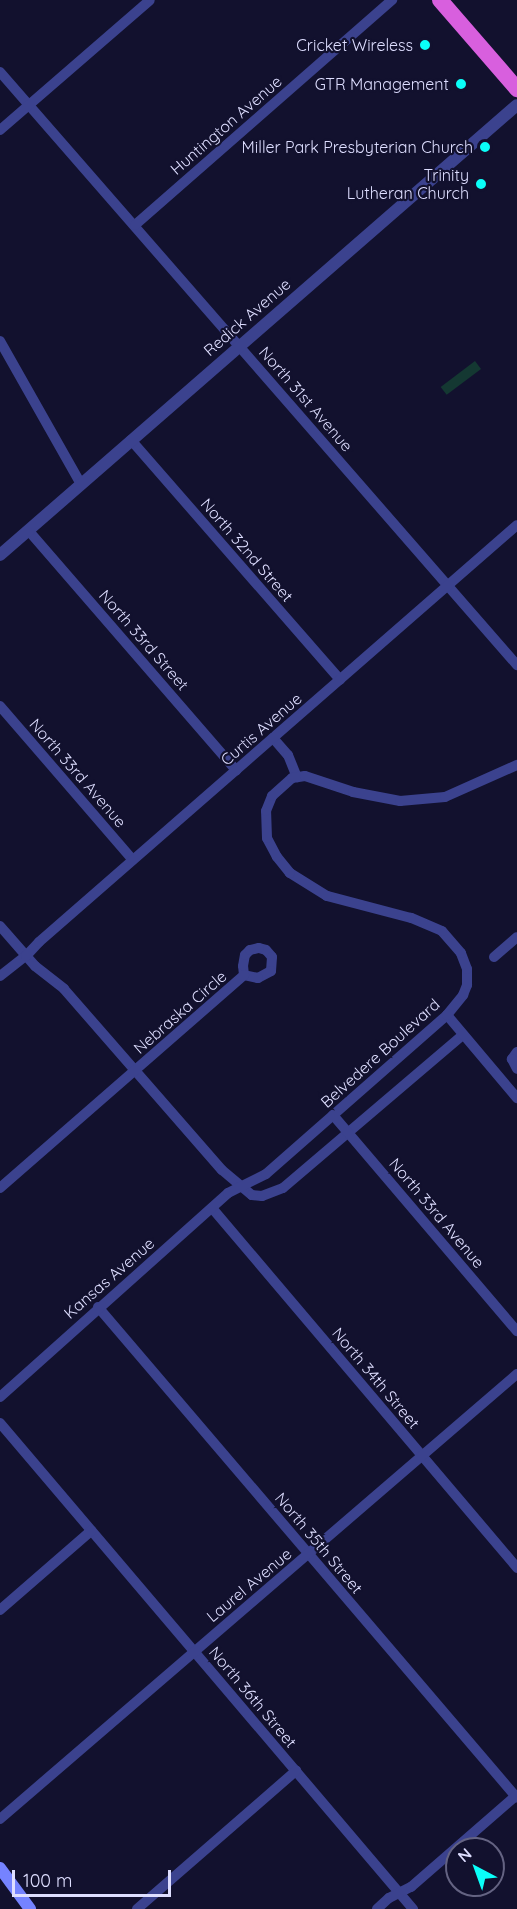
<!DOCTYPE html>
<html>
<head>
<meta charset="utf-8">
<style>
  body { margin:0 }
  #map { position:relative; width:517px; height:1909px; overflow:hidden; background:#12112e; font-family:Quicksand,sans-serif }
  div>[style] { position:absolute }
  .green>* { inset:0; background:#143832; transform-origin:0 0 }
  .minor>* { height:10px; margin:-5px; padding:0 5px; transform-origin:5px; border-radius:5px; background:#3b428e }
  .tertiary>* { height:12px; margin:-6px; padding:0 6px; transform-origin:6px; border-radius:6px; background:#3b428e }
  .secondary>* { height:12px; margin:-6px; padding:0 6px; transform-origin:6px; border-radius:6px; background:#7583ff }
  .trunk>* { height:16px; margin:-8px; padding:0 8px; transform-origin:8px; border-radius:8px; background:#d85fde }
  .dots>* { width:16px; height:16px; translate:-50% -50%; box-sizing:border-box; border:3px solid #12112e; border-radius:50% }
  span { translate:-50% -50%; white-space:nowrap; text-align:center; line-height:1.15; -webkit-text-stroke:4.5px #12112e; paint-order:stroke }
  .poi-label { font-size:16px; color:#dedeff }
  .right { translate:-100% -50%; text-align:right }
  .street-label { font-size:16px; color:#dedeff }
  .north { position:absolute; left:445px; top:1837px; width:60px; height:60px; box-sizing:border-box; background:#12112e; border:2px solid #646382; border-radius:50%; rotate:319deg; font-size:16px; font-weight:700; line-height:24px; text-align:center; color:#dedeff }
  .north::after { content:''; display:block; margin:auto; width:21px; height:27px; background:#0afff9; clip-path:polygon(50% 0,100% 100%,50% 72%,0 100%) }
  .scale { position:absolute; left:12px; top:1870px; width:159px; height:27px; box-sizing:border-box; border:3px solid #dedeff; border-top:0; padding-left:8px; font-size:18px; line-height:21px; white-space:nowrap; color:#dedeff; -webkit-text-stroke:4px #12112e; paint-order:stroke }
</style>
</head>
<body>
<div id="map">
  <div class="green">
    <div style="left:475px;top:361px;width:10px;height:43px;rotate:53deg"></div>
  </div>
  <div class="minor">
    <div style="left:0;top:72px;width:787px;rotate:48.92deg"></div>
    <div style="left:0;top:130px;width:198px;rotate:-40.9deg"></div>
    <div style="left:135px;top:225px;width:342px;rotate:-41.2deg"></div>
    <div style="left:0;top:341px;width:164px;rotate:60.5deg"></div>
    <div style="left:131px;top:440px;width:318px;rotate:48.9deg"></div>
    <div style="left:28px;top:530px;width:318px;rotate:49.1deg"></div>
    <div style="left:0;top:706px;width:203px;rotate:49.2deg"></div>
    <div style="left:273px;top:738px;width:23px;rotate:49deg"></div>
    <div style="left:288px;top:755px;width:24px;rotate:68deg"></div>
    <div style="left:0;top:926px;width:53px;rotate:48.8deg"></div>
    <div style="left:35px;top:966px;width:37px;rotate:38deg"></div>
    <div style="left:64px;top:989px;width:240px;rotate:48.9deg"></div>
    <div style="left:222px;top:1170px;width:39px;rotate:40deg"></div>
    <div style="left:252px;top:1195px;width:10px;rotate:6deg"></div>
    <div style="left:262px;top:1196px;width:22px;rotate:-21deg"></div>
    <div style="left:283px;top:1188px;width:236px;rotate:-40.4deg"></div>
    <div style="left:259px;top:948px;width:7px;rotate:16deg"></div>
    <div style="left:266px;top:950px;width:9px;rotate:49deg"></div>
    <div style="left:272px;top:957px;width:14px;rotate:94deg"></div>
    <div style="left:271px;top:971px;width:15px;rotate:152deg"></div>
    <div style="left:258px;top:978px;width:14px;rotate:-168deg"></div>
    <div style="left:244px;top:975px;width:9px;rotate:-96deg"></div>
    <div style="left:243px;top:966px;width:11px;rotate:-80deg"></div>
    <div style="left:245px;top:955px;width:7px;rotate:-45deg"></div>
    <div style="left:250px;top:950px;width:9px;rotate:-13deg"></div>
    <div style="left:494px;top:957px;width:30px;rotate:-41deg"></div>
    <div style="left:0;top:976px;width:33px;rotate:-38deg"></div>
    <div style="left:26px;top:956px;width:19px;rotate:-47deg"></div>
    <div style="left:39px;top:942px;width:634px;rotate:-41.1deg"></div>
    <div style="left:447px;top:1015px;width:109px;rotate:49.9deg"></div>
    <div style="left:517px;top:1052px;width:9px;rotate:126deg"></div>
    <div style="left:512px;top:1059px;width:11px;rotate:63deg"></div>
    <div style="left:333px;top:1115px;width:284px;rotate:49.6deg"></div>
    <div style="left:0;top:1188px;width:324px;rotate:-41.1deg"></div>
    <div style="left:212px;top:1208px;width:472px;rotate:49.7deg"></div>
    <div style="left:98px;top:1307px;width:645px;rotate:49.52deg"></div>
    <div style="left:0;top:1397px;width:306px;rotate:-41.8deg"></div>
    <div style="left:228px;top:1193px;width:42px;rotate:-26.6deg"></div>
    <div style="left:266px;top:1174px;width:241px;rotate:-41.3deg"></div>
    <div style="left:447px;top:1015px;width:26px;rotate:-51deg"></div>
    <div style="left:463px;top:995px;width:11px;rotate:-68deg"></div>
    <div style="left:467px;top:985px;width:16px;rotate:-90deg"></div>
    <div style="left:467px;top:969px;width:17px;rotate:-111deg"></div>
    <div style="left:461px;top:953px;width:29px;rotate:-131deg"></div>
    <div style="left:442px;top:931px;width:34px;rotate:-157deg"></div>
    <div style="left:411px;top:918px;width:87px;rotate:-165.3deg"></div>
    <div style="left:327px;top:896px;width:44px;rotate:-148.1deg"></div>
    <div style="left:290px;top:873px;width:21px;rotate:-129deg"></div>
    <div style="left:277px;top:857px;width:21px;rotate:-118deg"></div>
    <div style="left:267px;top:838px;width:27px;rotate:-92deg"></div>
    <div style="left:266px;top:811px;width:16px;rotate:-68deg"></div>
    <div style="left:272px;top:796px;width:27px;rotate:-42deg"></div>
    <div style="left:292px;top:778px;width:13px;rotate:-9deg"></div>
    <div style="left:305px;top:776px;width:51px;rotate:18.4deg"></div>
    <div style="left:353px;top:792px;width:48px;rotate:10.8deg"></div>
    <div style="left:400px;top:801px;width:45px;rotate:-5.1deg"></div>
    <div style="left:445px;top:797px;width:79px;rotate:-24deg"></div>
    <div style="left:0;top:1423px;width:638px;rotate:49.64deg"></div>
    <div style="left:0;top:1610px;width:121px;rotate:-41deg"></div>
    <div style="left:0;top:1819px;width:682px;rotate:-40.72deg"></div>
    <div style="left:137px;top:1909px;width:211px;rotate:-41deg"></div>
    <div style="left:377px;top:1909px;width:16px;rotate:-43deg"></div>
    <div style="left:389px;top:1898px;width:25px;rotate:-27deg"></div>
    <div style="left:411px;top:1887px;width:140px;rotate:-41deg"></div>
  </div>
  <div class="tertiary">
    <div style="left:0;top:555px;width:685px;rotate:-41.04deg"></div>
  </div>
  <div class="secondary">
    <div style="left:0;top:1868px;width:51px;rotate:53.8deg"></div>
  </div>
  <div class="trunk">
    <div style="left:440px;top:0;width:118px;rotate:49.1deg"></div>
  </div>
  <div class="dots">
    <div style="left:425px;top:45px;background:#0afff9"></div>
    <div style="left:461px;top:84px;background:#0afff9"></div>
    <div style="left:485px;top:147px;background:#0afff9"></div>
    <div style="left:481px;top:184px;background:#0afff9"></div>
  </div>
  <div class="poi-label">
    <span class="right" style="left:413px;top:45px">Cricket Wireless</span>
    <span class="right" style="left:449px;top:84px">GTR Management</span>
    <span class="right" style="left:473px;top:147px">Miller Park Presbyterian Church</span>
    <span class="right" style="left:469px;top:184px">Trinity<br>Lutheran Church</span>
  </div>
  <div class="street-label">
    <span style="left:226px;top:125px;rotate:-41deg">Huntington Avenue</span>
    <span style="left:247px;top:317px;rotate:-41deg">Redick Avenue</span>
    <span style="left:306px;top:399px;rotate:49deg">North 31st Avenue</span>
    <span style="left:247px;top:550px;rotate:49deg">North 32nd Street</span>
    <span style="left:144px;top:640px;rotate:49deg">North 33rd Street</span>
    <span style="left:261px;top:729px;rotate:-41deg">Curtis Avenue</span>
    <span style="left:78px;top:773px;rotate:49deg">North 33rd Avenue</span>
    <span style="left:180px;top:1012px;rotate:-41deg">Nebraska Circle</span>
    <span style="left:380px;top:1053px;rotate:-42deg">Belvedere Boulevard</span>
    <span style="left:437px;top:1213px;rotate:50deg">North 33rd Avenue</span>
    <span style="left:109px;top:1278px;rotate:-41deg">Kansas Avenue</span>
    <span style="left:376px;top:1378px;rotate:50deg">North 34th Street</span>
    <span style="left:319px;top:1543px;rotate:50deg">North 35th Street</span>
    <span style="left:249px;top:1585px;rotate:-40deg">Laurel Avenue</span>
    <span style="left:253px;top:1697px;rotate:50deg">North 36th Street</span>
  </div>
  <div class="north">N</div>
  <div class="scale">100 m</div>
</div>
</body>
</html>
